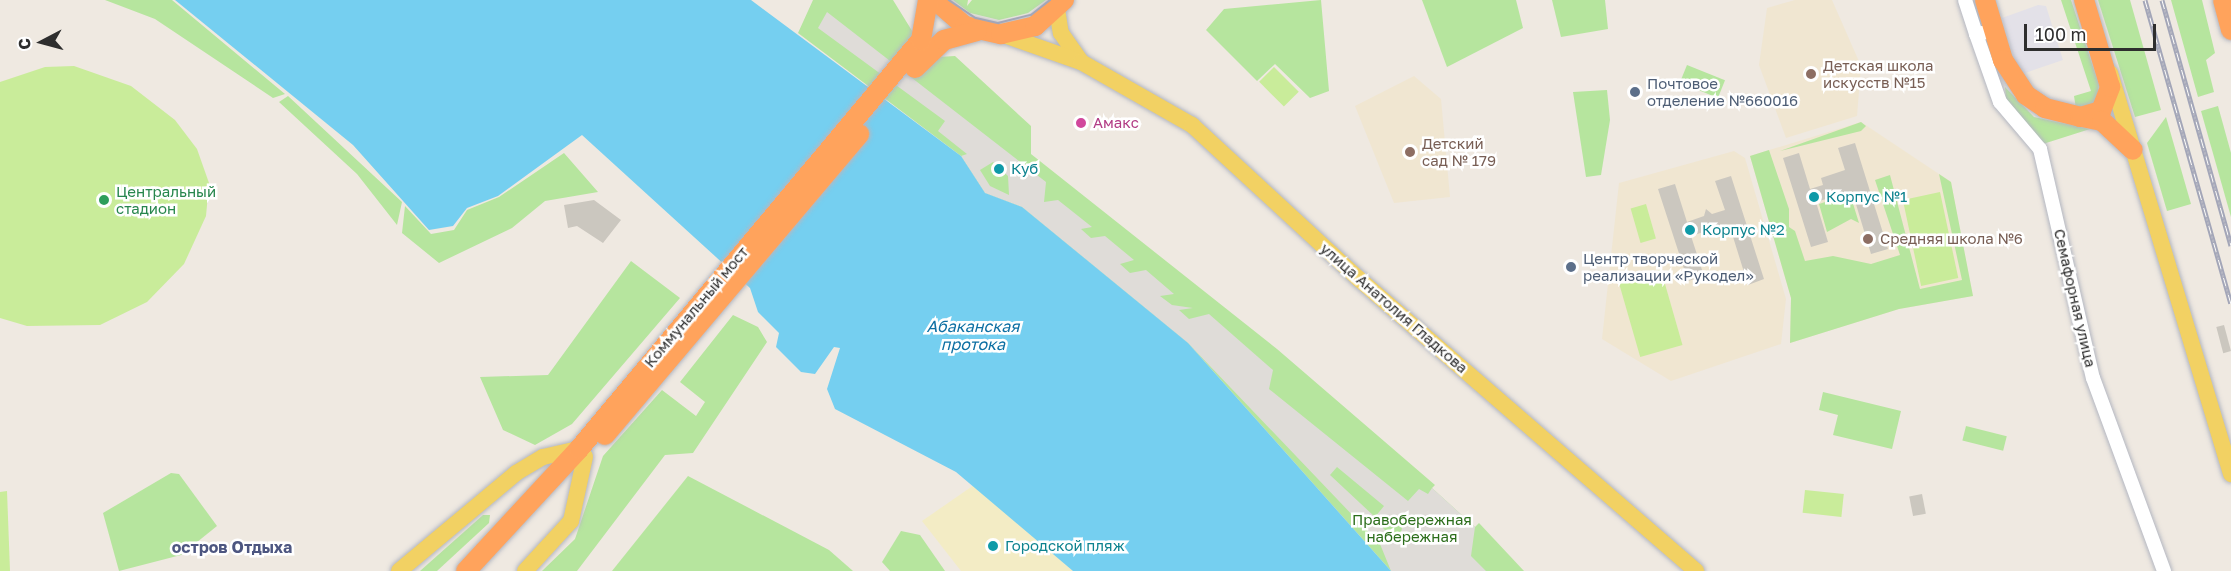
<!DOCTYPE html>
<html>
<head>
<meta charset="utf-8">
<style>
  body { margin:0 }
  #map { position:relative; width:2231px; height:571px; overflow:hidden; background:#efe9e1; font-family:"Golos Text",sans-serif }
  div>[style] { position:absolute }
  .industrial>* { inset:0; background:#e3e1e8 }
  .education>* { inset:0; background:#f0e6d1 }
  .green>* { inset:0; background:#b6e59e; transform-origin:0 0 }
  .sand>* { inset:0; background:#f3ecc5 }
  .pitch>* { inset:0; background:#c9ec9a; transform-origin:0 0 }
  .plaza>* { inset:0; background:#dfdcd8 }
  .water>* { inset:0; background:#75cff0 }
  .building>* { inset:0; background:#cbc7bf; transform-origin:0 0 }
  .roads { filter:drop-shadow(0 0 2px #b4b7c1) drop-shadow(0 0 2px #b4b7c1) }
  .minor>* { height:14px; margin:-7px; padding:0 7px; transform-origin:7px; border-radius:7px; background:#fff }
  .major>* { height:16px; margin:-8px; padding:0 8px; transform-origin:8px; border-radius:8px; background:#f2d163 }
  .highway>* { height:20px; margin:-10px; padding:0 10px; transform-origin:10px; border-radius:10px; background:#ffa35c }
  .tram>* { height:1.5px; margin:-0.75px; padding:0 0.75px; transform-origin:0.75px; border-radius:0.75px; background:#a3a6b8 }
  .rail>* { height:5px; margin-top:-2.5px; transform-origin:0; background:repeating-linear-gradient(90deg,#fff 0 9px,#a3a6b8 0 18px); box-sizing:border-box; border-block:2px solid #a3a6b8 }
  .dots>* { width:16px; height:16px; translate:-50% -50%; box-sizing:border-box; border:3px solid #fff; border-radius:50% }
  span { translate:-50% -50%; white-space:nowrap; text-align:center; line-height:1.15; -webkit-text-stroke:5px #fff; paint-order:stroke }
  .education-label { font-size:15px; color:#785e54 }
  .left { translate:0 -50%; text-align:left }
  .service-label { font-size:15px; color:#4e5e75 }
  .hotel-label { font-size:15px; color:#b23c85 }
  .culture-label { font-size:15px; color:#0d838f }
  .leisure-label { font-size:15px; color:#27864d }
  .street-label { font-size:15px; color:#2e2e2e }
  .park-label { font-size:15px; color:#2c6e1b }
  .water-label { font-size:16px; color:#0d6fa3; font-style:italic }
  .neighbourhood-label { font-size:16px; color:#4d5680; font-weight:700 }
  .north { position:absolute; left:12px; top:12px; width:60px; height:60px; -webkit-text-stroke:4px #fff; paint-order:stroke; rotate:264deg; font-size:16px; font-weight:700; line-height:24px; text-align:center; color:#2e2e2e }
  .north::after { content:''; display:block; margin:auto; width:21px; height:27px; background:#2e2e2e; clip-path:polygon(50% 0,100% 100%,50% 72%,0 100%) }
  .scale { position:absolute; left:2024px; top:24px; width:132px; height:27px; box-sizing:border-box; border:3px solid #2e2e2e; border-top:0; padding-left:8px; font-size:18px; line-height:21px; white-space:nowrap; color:#2e2e2e; -webkit-text-stroke:4px #fff; paint-order:stroke }
</style>
</head>
<body>
<div id="map">
  <div class="industrial">
    <div style="clip-path:polygon(2038px 5px,2046px 6px,2063px 60px,2019px 75px,2002px 18px)"></div>
  </div>
  <div class="education">
    <div style="clip-path:polygon(1795px 0,1832px 0,1861px 66px,1857px 116px,1786px 138px,1759px 65px,1767px 8px)"></div>
    <div style="clip-path:polygon(1414px 76px,1441px 99px,1450px 197px,1394px 203px,1355px 106px)"></div>
    <div style="clip-path:polygon(1861px 122px,1951px 182px,1973px 296px,1899px 309px,1790px 343px,1791px 298px,1750px 156px)"></div>
    <div style="clip-path:polygon(1734px 151px,1745px 158px,1786px 299px,1781px 344px,1671px 381px,1602px 339px,1619px 183px)"></div>
  </div>
  <div class="green">
    <div style="clip-path:polygon(105px 0,172px 0,285px 94px,273px 98px,155px 19px)"></div>
    <div style="clip-path:polygon(813px 0,893px 0,914px 34px,903px 47px,929px 68px,938px 57px,955px 56px,1031px 126px,1031px 154px,1277px 349px,1435px 485px,1432px 488px,1475px 527px,1479px 523px,1524px 571px,1391px 571px,1188px 343px,1022px 207px,985px 193px,961px 156px,798px 33px)"></div>
    <div style="clip-path:polygon(953px 0,968px 0,967px 6px,972px 0,1046px 0,1028px 13px,999px 20px,970px 13px)"></div>
    <div style="clip-path:polygon(1321px 0,1329px 91px,1310px 98px,1275px 64px,1257px 81px,1206px 30px,1224px 9px)"></div>
    <div style="clip-path:polygon(1422px 0,1516px 0,1523px 28px,1447px 67px)"></div>
    <div style="clip-path:polygon(1552px 0,1605px 0,1608px 29px,1561px 37px)"></div>
    <div style="clip-path:polygon(2061px 0,2071px 0,2099px 85px,2096px 103px,2076px 109px,2074px 96px,2091px 91px)"></div>
    <div style="clip-path:polygon(2098px 0,2130px 0,2161px 110px,2135px 117px)"></div>
    <div style="clip-path:polygon(2171px 0,2202px 0,2215px 53px,2206px 60px,2214px 92px,2198px 97px)"></div>
    <div style="left:1687px;top:65px;width:41px;height:19px;rotate:22deg"></div>
    <div style="clip-path:polygon(2005px 87px,2034px 117px,2090px 129px,2043px 144px,2006px 99px)"></div>
    <div style="clip-path:polygon(1607px 90px,1610px 120px,1601px 175px,1586px 177px,1573px 92px)"></div>
    <div style="clip-path:polygon(288px 96px,402px 202px,397px 225px,357px 174px,279px 102px)"></div>
    <div style="clip-path:polygon(2218px 106px,2231px 153px,2231px 217px,2201px 111px)"></div>
    <div style="clip-path:polygon(2166px 117px,2191px 204px,2167px 211px,2147px 143px)"></div>
    <div style="clip-path:polygon(1861px 122px,1866px 126px,1861px 131px,1780px 151px)"></div>
    <div style="clip-path:polygon(1769px 150px,1789px 209px,1789px 227px,1795px 231px,1805px 261px,1833px 256px,1871px 264px,1900px 255px,1875px 180px,1890px 175px,1920px 289px,1962px 280px,1939px 174px,1951px 182px,1973px 296px,1899px 309px,1790px 343px,1791px 298px,1750px 156px)"></div>
    <div style="clip-path:polygon(564px 153px,598px 192px,545px 201px,512px 228px,439px 263px,402px 233px,405px 206px,431px 234px,454px 230px,467px 210px,499px 197px)"></div>
    <div style="clip-path:polygon(1850px 194px,1859px 223px,1851px 219px,1827px 232px,1819px 204px)"></div>
    <div style="clip-path:polygon(631px 261px,680px 298px,572px 424px,535px 445px,503px 430px,480px 377px,548px 375px)"></div>
    <div style="clip-path:polygon(733px 315px,758px 327px,767px 342px,693px 453px,665px 455px,577px 571px,542px 571px,575px 539px,603px 456px,662px 390px,696px 416px,705px 402px,680px 382px)"></div>
    <div style="clip-path:polygon(1823px 392px,1901px 411px,1892px 449px,1833px 435px,1838px 415px,1819px 410px)"></div>
    <div style="left:1966px;top:426px;width:42px;height:15px;rotate:14deg"></div>
    <div style="clip-path:polygon(171px 473px,179px 474px,217px 526px,181px 555px,119px 571px,103px 513px)"></div>
    <div style="clip-path:polygon(688px 476px,829px 550px,853px 571px,612px 571px)"></div>
    <div style="clip-path:polygon(483px 515px,490px 515px,489px 523px,437px 571px,420px 571px)"></div>
    <div style="clip-path:polygon(901px 531px,920px 535px,945px 571px,890px 571px,882px 562px)"></div>
  </div>
  <div class="sand">
    <div style="clip-path:polygon(974px 485px,1073px 571px,961px 571px,922px 521px)"></div>
  </div>
  <div class="pitch">
    <div style="clip-path:polygon(74px 66px,131px 86px,175px 120px,197px 149px,209px 183px,206px 216px,184px 264px,147px 302px,100px 325px,27px 326px,0 318px,0 82px,45px 67px)"></div>
    <div style="left:1274px;top:67px;width:35px;height:21px;rotate:45deg"></div>
    <div style="left:1940px;top:192px;width:88px;height:38px;rotate:78deg"></div>
    <div style="left:1646px;top:204px;width:36px;height:16px;rotate:74deg"></div>
    <div style="left:1661px;top:270px;width:78px;height:44px;rotate:74deg"></div>
    <div style="left:1805px;top:490px;width:39px;height:23px;rotate:6deg"></div>
    <div style="clip-path:polygon(7px 491px,10px 571px,0 571px,0 492px)"></div>
  </div>
  <div class="plaza">
    <div style="clip-path:polygon(evenodd,827px 12px,1046px 182px,1044px 202px,1058px 200px,1092px 227px,1081px 229px,1091px 238px,1105px 236px,1134px 260px,1120px 264px,1130px 273px,1146px 270px,1174px 294px,1160px 296px,1172px 305px,1193px 308px,1179px 310px,1189px 319px,1209px 314px,1273px 370px,1269px 389px,1408px 501px,1419px 489px,1428px 494px,1432px 488px,1475px 527px,1471px 556px,1486px 571px,1391px 571px,1380px 544px,1188px 343px,1022px 207px,985px 193px,961px 156px,967px 154px,938px 131px,945px 121px,818px 28px,827px 12px,993px 162px,1008px 176px,1009px 195px,990px 186px,980px 170px,993px 162px,827px 12px,1337px 467px,1384px 506px,1375px 517px,1330px 475px,1337px 467px,827px 12px,1394px 516px,1403px 522px,1401px 533px,1393px 538px,1380px 525px,1394px 516px)"></div>
  </div>
  <div class="water">
    <div style="clip-path:polygon(175px 0,751px 0,961px 156px,985px 193px,1022px 207px,1188px 343px,1391px 571px,1073px 571px,956px 472px,835px 409px,827px 389px,840px 348px,834px 347px,815px 374px,801px 372px,776px 347px,779px 333px,758px 312px,750px 288px,582px 135px,498px 196px,467px 208px,453px 226px,429px 230px,353px 145px)"></div>
  </div>
  <div class="building">
    <div style="clip-path:polygon(1855px 143px,1888px 249px,1871px 254px,1852px 191px,1816px 202px,1828px 242px,1811px 247px,1783px 158px,1799px 153px,1810px 189px,1823px 185px,1821px 178px,1845px 170px,1838px 148px)"></div>
    <div style="clip-path:polygon(1731px 176px,1764px 279px,1748px 285px,1729px 224px,1691px 236px,1704px 276px,1688px 281px,1658px 189px,1675px 184px,1687px 222px,1704px 216px,1706px 209px,1712px 214px,1725px 210px,1715px 181px)"></div>
    <div style="clip-path:polygon(594px 200px,621px 220px,603px 243px,577px 226px,568px 228px,564px 205px)"></div>
    <div style="left:2224px;top:325px;width:27px;height:8px;rotate:75deg"></div>
    <div style="left:1922px;top:494px;width:20px;height:13px;rotate:79deg"></div>
  </div>
  <div class="roads">
    <div class="minor">
      <div style="left:1965px;top:0;width:36px;rotate:72deg"></div>
      <div style="left:1976px;top:34px;width:7px;rotate:-8deg"></div>
      <div style="left:1976px;top:34px;width:72px;rotate:70.6deg"></div>
      <div style="left:2000px;top:102px;width:62px;rotate:49.6deg"></div>
      <div style="left:2040px;top:149px;width:235px;rotate:77deg"></div>
      <div style="left:2093px;top:378px;width:206px;rotate:69.8deg"></div>
    </div>
    <div class="major">
      <div style="left:1057px;top:9px;width:24px;rotate:81deg"></div>
      <div style="left:1061px;top:33px;width:35px;rotate:55deg"></div>
      <div style="left:1001px;top:34px;width:85px;rotate:19.3deg"></div>
      <div style="left:1081px;top:62px;width:128px;rotate:29.6deg"></div>
      <div style="left:1192px;top:125px;width:227px;rotate:42.7deg"></div>
      <div style="left:1359px;top:279px;width:446px;rotate:40.9deg"></div>
      <div style="left:2110px;top:73px;width:419px;rotate:73.2deg"></div>
      <div style="left:399px;top:571px;width:153px;rotate:-39.9deg"></div>
      <div style="left:516px;top:473px;width:31px;rotate:-31deg"></div>
      <div style="left:543px;top:457px;width:37px;rotate:-13deg"></div>
      <div style="left:525px;top:571px;width:68px;rotate:-47.4deg"></div>
      <div style="left:571px;top:521px;width:66px;rotate:-77.7deg"></div>
    </div>
    <div class="highway">
      <div style="left:935px;top:0;width:40px;rotate:41deg"></div>
      <div style="left:965px;top:26px;width:37px;rotate:13deg"></div>
      <div style="left:1001px;top:34px;width:35px;rotate:-13deg"></div>
      <div style="left:1035px;top:26px;width:39px;rotate:-42deg"></div>
      <div style="left:1985px;top:0;width:63px;rotate:73.3deg"></div>
      <div style="left:2003px;top:60px;width:42px;rotate:56.7deg"></div>
      <div style="left:2026px;top:95px;width:23px;rotate:34deg"></div>
      <div style="left:2045px;top:108px;width:36px;rotate:14deg"></div>
      <div style="left:2080px;top:117px;width:22px;rotate:-16deg"></div>
      <div style="left:2101px;top:111px;width:26px;rotate:-69deg"></div>
      <div style="left:2110px;top:87px;width:91px;rotate:-106.6deg"></div>
      <div style="left:2223px;top:0;width:31px;rotate:75deg"></div>
      <div style="left:915px;top:68px;width:40px;rotate:-44deg"></div>
      <div style="left:944px;top:40px;width:34px;rotate:-15deg"></div>
      <div style="left:2082px;top:117px;width:20px;rotate:11deg"></div>
      <div style="left:2102px;top:121px;width:42px;rotate:43.1deg"></div>
      <div style="left:605px;top:435px;width:394px;rotate:-49.8deg"></div>
      <div style="left:466px;top:571px;width:166px;rotate:-47.2deg"></div>
      <div style="left:579px;top:449px;width:533px;rotate:-50.1deg"></div>
      <div style="left:921px;top:40px;width:41px;rotate:-80.1deg"></div>
    </div>
  </div>
  <div class="tram">
    <div style="left:949px;top:0;width:32px;rotate:34deg"></div>
    <div style="left:976px;top:18px;width:23px;rotate:13deg"></div>
    <div style="left:998px;top:23px;width:34px;rotate:-14deg"></div>
    <div style="left:1031px;top:15px;width:24px;rotate:-38deg"></div>
  </div>
  <div class="rail">
    <div style="left:2145px;top:0;width:315px;rotate:74.2deg"></div>
    <div style="left:2162px;top:0;width:255px;rotate:74.3deg"></div>
  </div>
  <div class="dots">
    <div style="left:1811px;top:74px;background:#8d6e63"></div>
    <div style="left:1635px;top:92px;background:#5c6f8a"></div>
    <div style="left:1081px;top:123px;background:#d1479c"></div>
    <div style="left:1410px;top:152px;background:#8d6e63"></div>
    <div style="left:999px;top:169px;background:#0f9aa8"></div>
    <div style="left:1814px;top:197px;background:#0f9aa8"></div>
    <div style="left:104px;top:200px;background:#2e9e5b"></div>
    <div style="left:1690px;top:230px;background:#0f9aa8"></div>
    <div style="left:1868px;top:239px;background:#8d6e63"></div>
    <div style="left:1571px;top:267px;background:#5c6f8a"></div>
    <div style="left:993px;top:546px;background:#0f9aa8"></div>
  </div>
  <div class="education-label">
    <span class="left" style="left:1823px;top:74px">Детская школа<br>искусств №15</span>
    <span class="left" style="left:1422px;top:152px">Детский<br>сад № 179</span>
    <span class="left" style="left:1880px;top:239px">Средняя школа №6</span>
  </div>
  <div class="service-label">
    <span class="left" style="left:1647px;top:92px">Почтовое<br>отделение №660016</span>
    <span class="left" style="left:1583px;top:267px">Центр творческой<br>реализации «Рукодел»</span>
  </div>
  <div class="hotel-label">
    <span class="left" style="left:1093px;top:123px">Амакс</span>
  </div>
  <div class="culture-label">
    <span class="left" style="left:1011px;top:169px">Куб</span>
    <span class="left" style="left:1826px;top:197px">Корпус №1</span>
    <span class="left" style="left:1702px;top:230px">Корпус №2</span>
    <span class="left" style="left:1005px;top:546px">Городской пляж</span>
  </div>
  <div class="leisure-label">
    <span class="left" style="left:116px;top:200px">Центральный<br>стадион</span>
  </div>
  <div class="street-label">
    <span style="left:2075px;top:298px;rotate:77deg">Семафорная улица</span>
    <span style="left:696px;top:307px;rotate:-50deg">Коммунальный мост</span>
    <span style="left:1394px;top:308px;rotate:41deg">улица Анатолия Гладкова</span>
  </div>
  <div class="park-label">
    <span style="left:1412px;top:528px">Правобережная<br>набережная</span>
  </div>
  <div class="water-label">
    <span style="left:973px;top:335px">Абаканская<br>протока</span>
  </div>
  <div class="neighbourhood-label">
    <span style="left:232px;top:547px">остров Отдыха</span>
  </div>
  <div class="north">С</div>
  <div class="scale">100 m</div>
</div>
</body>
</html>
